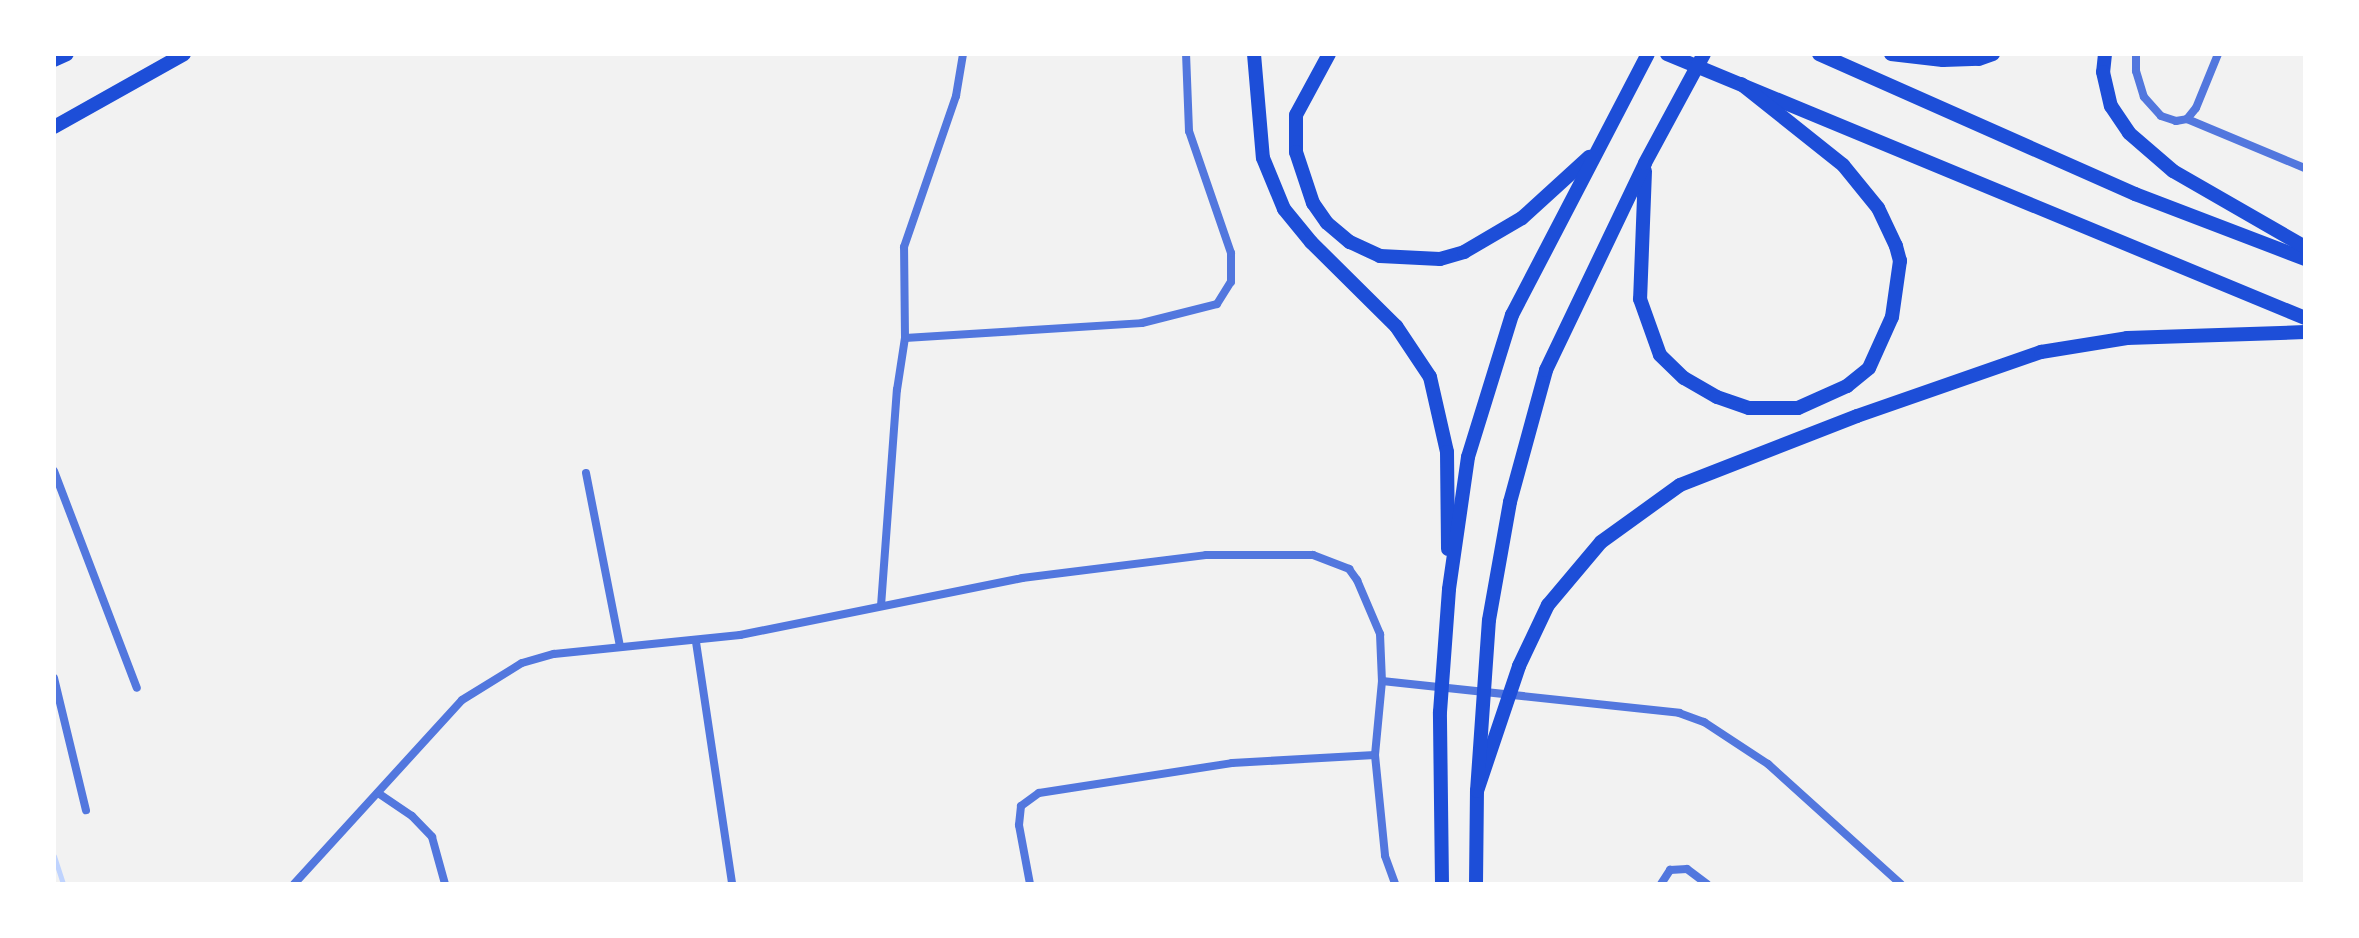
<!DOCTYPE html>
<html>
<head>
<meta charset="utf-8">
<style>
  body { margin:0 }
  #map { position:relative; width:2359px; height:938px; overflow:hidden; background:#f2f2f2; font-family:"Golos Text",sans-serif }
  div>[style] { position:absolute }
  .stream>* { height:5px; margin:-2.5px; padding:0 2.5px; transform-origin:2.5px; border-radius:2.5px; background:#bfd3fe }
  .minor>* { height:8px; margin:-4px; padding:0 4px; transform-origin:4px; border-radius:4px; background:#5277de }
  .primary>* { height:14px; margin:-7px; padding:0 7px; transform-origin:7px; border-radius:7px; background:#1d4ed8 }
  .trunk>* { height:14px; margin:-7px; padding:0 7px; transform-origin:7px; border-radius:7px; background:#1d4ed8 }
  span { translate:-50% -50%; white-space:nowrap; text-align:center; line-height:1.15; -webkit-text-stroke:8px #fff; paint-order:stroke }
  .frame { position:absolute; inset:0; border:56px solid #fff; pointer-events:none }
</style>
</head>
<body>
<div id="map">
  <div class="stream">
    <div style="left:54px;top:856px;width:29px;rotate:72deg"></div>
  </div>
  <div class="minor">
    <div style="left:2136px;top:54px;width:17px;rotate:90deg"></div>
    <div style="left:2136px;top:71px;width:27px;rotate:73deg"></div>
    <div style="left:2144px;top:97px;width:25px;rotate:48deg"></div>
    <div style="left:2161px;top:116px;width:16px;rotate:18deg"></div>
    <div style="left:2176px;top:121px;width:11px;rotate:-10deg"></div>
    <div style="left:2187px;top:119px;width:14px;rotate:-51deg"></div>
    <div style="left:2196px;top:108px;width:58px;rotate:-67.8deg"></div>
    <div style="left:2187px;top:119px;width:128px;rotate:22.6deg"></div>
    <div style="left:905px;top:338px;width:237px;rotate:-3.6deg"></div>
    <div style="left:1142px;top:323px;width:77px;rotate:-14.2deg"></div>
    <div style="left:1217px;top:304px;width:26px;rotate:-58deg"></div>
    <div style="left:1231px;top:282px;width:29px;rotate:-90deg"></div>
    <div style="left:1231px;top:253px;width:129px;rotate:-109deg"></div>
    <div style="left:1189px;top:131px;width:77px;rotate:-92.2deg"></div>
    <div style="left:54px;top:471px;width:232px;rotate:69.1deg"></div>
    <div style="left:586px;top:473px;width:177px;rotate:78.9deg"></div>
    <div style="left:881px;top:606px;width:217px;rotate:-85.8deg"></div>
    <div style="left:897px;top:390px;width:53px;rotate:-81.3deg"></div>
    <div style="left:905px;top:338px;width:91px;rotate:-90.6deg"></div>
    <div style="left:904px;top:247px;width:160px;rotate:-71deg"></div>
    <div style="left:956px;top:96px;width:43px;rotate:-80.5deg"></div>
    <div style="left:696px;top:642px;width:245px;rotate:81.5deg"></div>
    <div style="left:54px;top:678px;width:136px;rotate:76.4deg"></div>
    <div style="left:1382px;top:681px;width:299px;rotate:6.1deg"></div>
    <div style="left:1679px;top:713px;width:27px;rotate:20deg"></div>
    <div style="left:1704px;top:722px;width:77px;rotate:33.3deg"></div>
    <div style="left:1768px;top:764px;width:179px;rotate:42.1deg"></div>
    <div style="left:378px;top:793px;width:41px;rotate:34.1deg"></div>
    <div style="left:412px;top:816px;width:29px;rotate:46deg"></div>
    <div style="left:432px;top:837px;width:49px;rotate:74.5deg"></div>
    <div style="left:294px;top:884px;width:249px;rotate:-47.6deg"></div>
    <div style="left:462px;top:700px;width:70px;rotate:-31.7deg"></div>
    <div style="left:522px;top:663px;width:33px;rotate:-16deg"></div>
    <div style="left:554px;top:654px;width:187px;rotate:-5.8deg"></div>
    <div style="left:740px;top:635px;width:288px;rotate:-11.4deg"></div>
    <div style="left:1022px;top:578px;width:185px;rotate:-7.1deg"></div>
    <div style="left:1206px;top:555px;width:107px"></div>
    <div style="left:1313px;top:555px;width:39px;rotate:21deg"></div>
    <div style="left:1349px;top:569px;width:14px;rotate:54deg"></div>
    <div style="left:1357px;top:580px;width:59px;rotate:66.9deg"></div>
    <div style="left:1380px;top:634px;width:47px;rotate:87.6deg"></div>
    <div style="left:1382px;top:681px;width:74px;rotate:95.4deg"></div>
    <div style="left:1375px;top:755px;width:101px;rotate:84.3deg"></div>
    <div style="left:1385px;top:856px;width:30px;rotate:70deg"></div>
    <div style="left:1030px;top:884px;width:60px;rotate:-100.6deg"></div>
    <div style="left:1019px;top:825px;width:19px;rotate:-84deg"></div>
    <div style="left:1021px;top:806px;width:22px;rotate:-36deg"></div>
    <div style="left:1039px;top:793px;width:195px;rotate:-8.8deg"></div>
    <div style="left:1232px;top:763px;width:143px;rotate:-3.2deg"></div>
    <div style="left:1661px;top:884px;width:17px;rotate:-57deg"></div>
    <div style="left:1670px;top:870px;width:17px;rotate:-3deg"></div>
    <div style="left:1687px;top:869px;width:25px;rotate:37deg"></div>
  </div>
  <div class="primary">
    <div style="left:1667px;top:54px;width:690px;rotate:22.48deg"></div>
    <div style="left:1819px;top:54px;width:346px;rotate:23.9deg"></div>
    <div style="left:2135px;top:194px;width:182px;rotate:20.9deg"></div>
    <div style="left:54px;top:60px;width:14px;rotate:-25deg"></div>
    <div style="left:54px;top:127px;width:149px;rotate:-29.3deg"></div>
  </div>
  <div class="trunk">
    <div style="left:1254px;top:54px;width:104px;rotate:85.1deg"></div>
    <div style="left:1263px;top:158px;width:55px;rotate:67.6deg"></div>
    <div style="left:1284px;top:209px;width:43px;rotate:50.7deg"></div>
    <div style="left:1311px;top:242px;width:120px;rotate:44.7deg"></div>
    <div style="left:1396px;top:326px;width:61px;rotate:56.3deg"></div>
    <div style="left:1430px;top:377px;width:77px;rotate:77.2deg"></div>
    <div style="left:1447px;top:452px;width:97px;rotate:89.4deg"></div>
    <div style="left:1329px;top:54px;width:69px;rotate:118.4deg"></div>
    <div style="left:1296px;top:115px;width:37px;rotate:90deg"></div>
    <div style="left:1296px;top:152px;width:54px;rotate:71.6deg"></div>
    <div style="left:1313px;top:203px;width:24px;rotate:55deg"></div>
    <div style="left:1327px;top:223px;width:30px;rotate:40deg"></div>
    <div style="left:1350px;top:242px;width:33px;rotate:25deg"></div>
    <div style="left:1380px;top:256px;width:60px;rotate:2.9deg"></div>
    <div style="left:1440px;top:259px;width:25px;rotate:-16deg"></div>
    <div style="left:1464px;top:252px;width:67px;rotate:-30.4deg"></div>
    <div style="left:1522px;top:218px;width:91px;rotate:-42.3deg"></div>
    <div style="left:1891px;top:54px;width:52px;rotate:6.6deg"></div>
    <div style="left:1943px;top:60px;width:36px;rotate:-2deg"></div>
    <div style="left:1979px;top:59px;width:15px;rotate:-20deg"></div>
    <div style="left:2105px;top:54px;width:18px;rotate:96deg"></div>
    <div style="left:2103px;top:72px;width:35px;rotate:77deg"></div>
    <div style="left:2111px;top:106px;width:32px;rotate:56deg"></div>
    <div style="left:2129px;top:133px;width:58px;rotate:40.8deg"></div>
    <div style="left:2173px;top:171px;width:152px;rotate:29.9deg"></div>
    <div style="left:1645px;top:171px;width:128px;rotate:92.2deg"></div>
    <div style="left:1640px;top:299px;width:59px;rotate:70.3deg"></div>
    <div style="left:1660px;top:355px;width:33px;rotate:44deg"></div>
    <div style="left:1684px;top:378px;width:38px;rotate:30deg"></div>
    <div style="left:1717px;top:397px;width:34px;rotate:19deg"></div>
    <div style="left:1749px;top:408px;width:49px"></div>
    <div style="left:1798px;top:408px;width:54px;rotate:-24.2deg"></div>
    <div style="left:1847px;top:386px;width:28px;rotate:-39deg"></div>
    <div style="left:1869px;top:368px;width:56px;rotate:-65.7deg"></div>
    <div style="left:1892px;top:317px;width:57px;rotate:-81.9deg"></div>
    <div style="left:1900px;top:261px;width:16px;rotate:-105deg"></div>
    <div style="left:1896px;top:246px;width:42px;rotate:-115.3deg"></div>
    <div style="left:1878px;top:208px;width:55px;rotate:-129.1deg"></div>
    <div style="left:1843px;top:165px;width:130px;rotate:-141.5deg"></div>
    <div style="left:1477px;top:791px;width:132px;rotate:-71.4deg"></div>
    <div style="left:1519px;top:666px;width:68px;rotate:-64.6deg"></div>
    <div style="left:1548px;top:605px;width:82px;rotate:-49.9deg"></div>
    <div style="left:1601px;top:542px;width:97px;rotate:-35.8deg"></div>
    <div style="left:1680px;top:485px;width:190px;rotate:-21.3deg"></div>
    <div style="left:1857px;top:416px;width:195px;rotate:-19.2deg"></div>
    <div style="left:2041px;top:352px;width:87px;rotate:-9.2deg"></div>
    <div style="left:2127px;top:338px;width:178px;rotate:-1.9deg"></div>
    <div style="left:1442px;top:884px;width:172px;rotate:-90.7deg"></div>
    <div style="left:1440px;top:712px;width:123px;rotate:-85.8deg"></div>
    <div style="left:1449px;top:589px;width:133px;rotate:-81.8deg"></div>
    <div style="left:1468px;top:457px;width:149px;rotate:-72.8deg"></div>
    <div style="left:1512px;top:315px;width:294px;rotate:-62.5deg"></div>
    <div style="left:1476px;top:884px;width:93px;rotate:-89.4deg"></div>
    <div style="left:1477px;top:791px;width:171px;rotate:-86deg"></div>
    <div style="left:1489px;top:620px;width:120px;rotate:-79.9deg"></div>
    <div style="left:1510px;top:502px;width:137px;rotate:-74.7deg"></div>
    <div style="left:1546px;top:370px;width:229px;rotate:-64.4deg"></div>
    <div style="left:1645px;top:163px;width:124px;rotate:-61.6deg"></div>
  </div>
  <div class="frame"></div>
</div>
</body>
</html>
